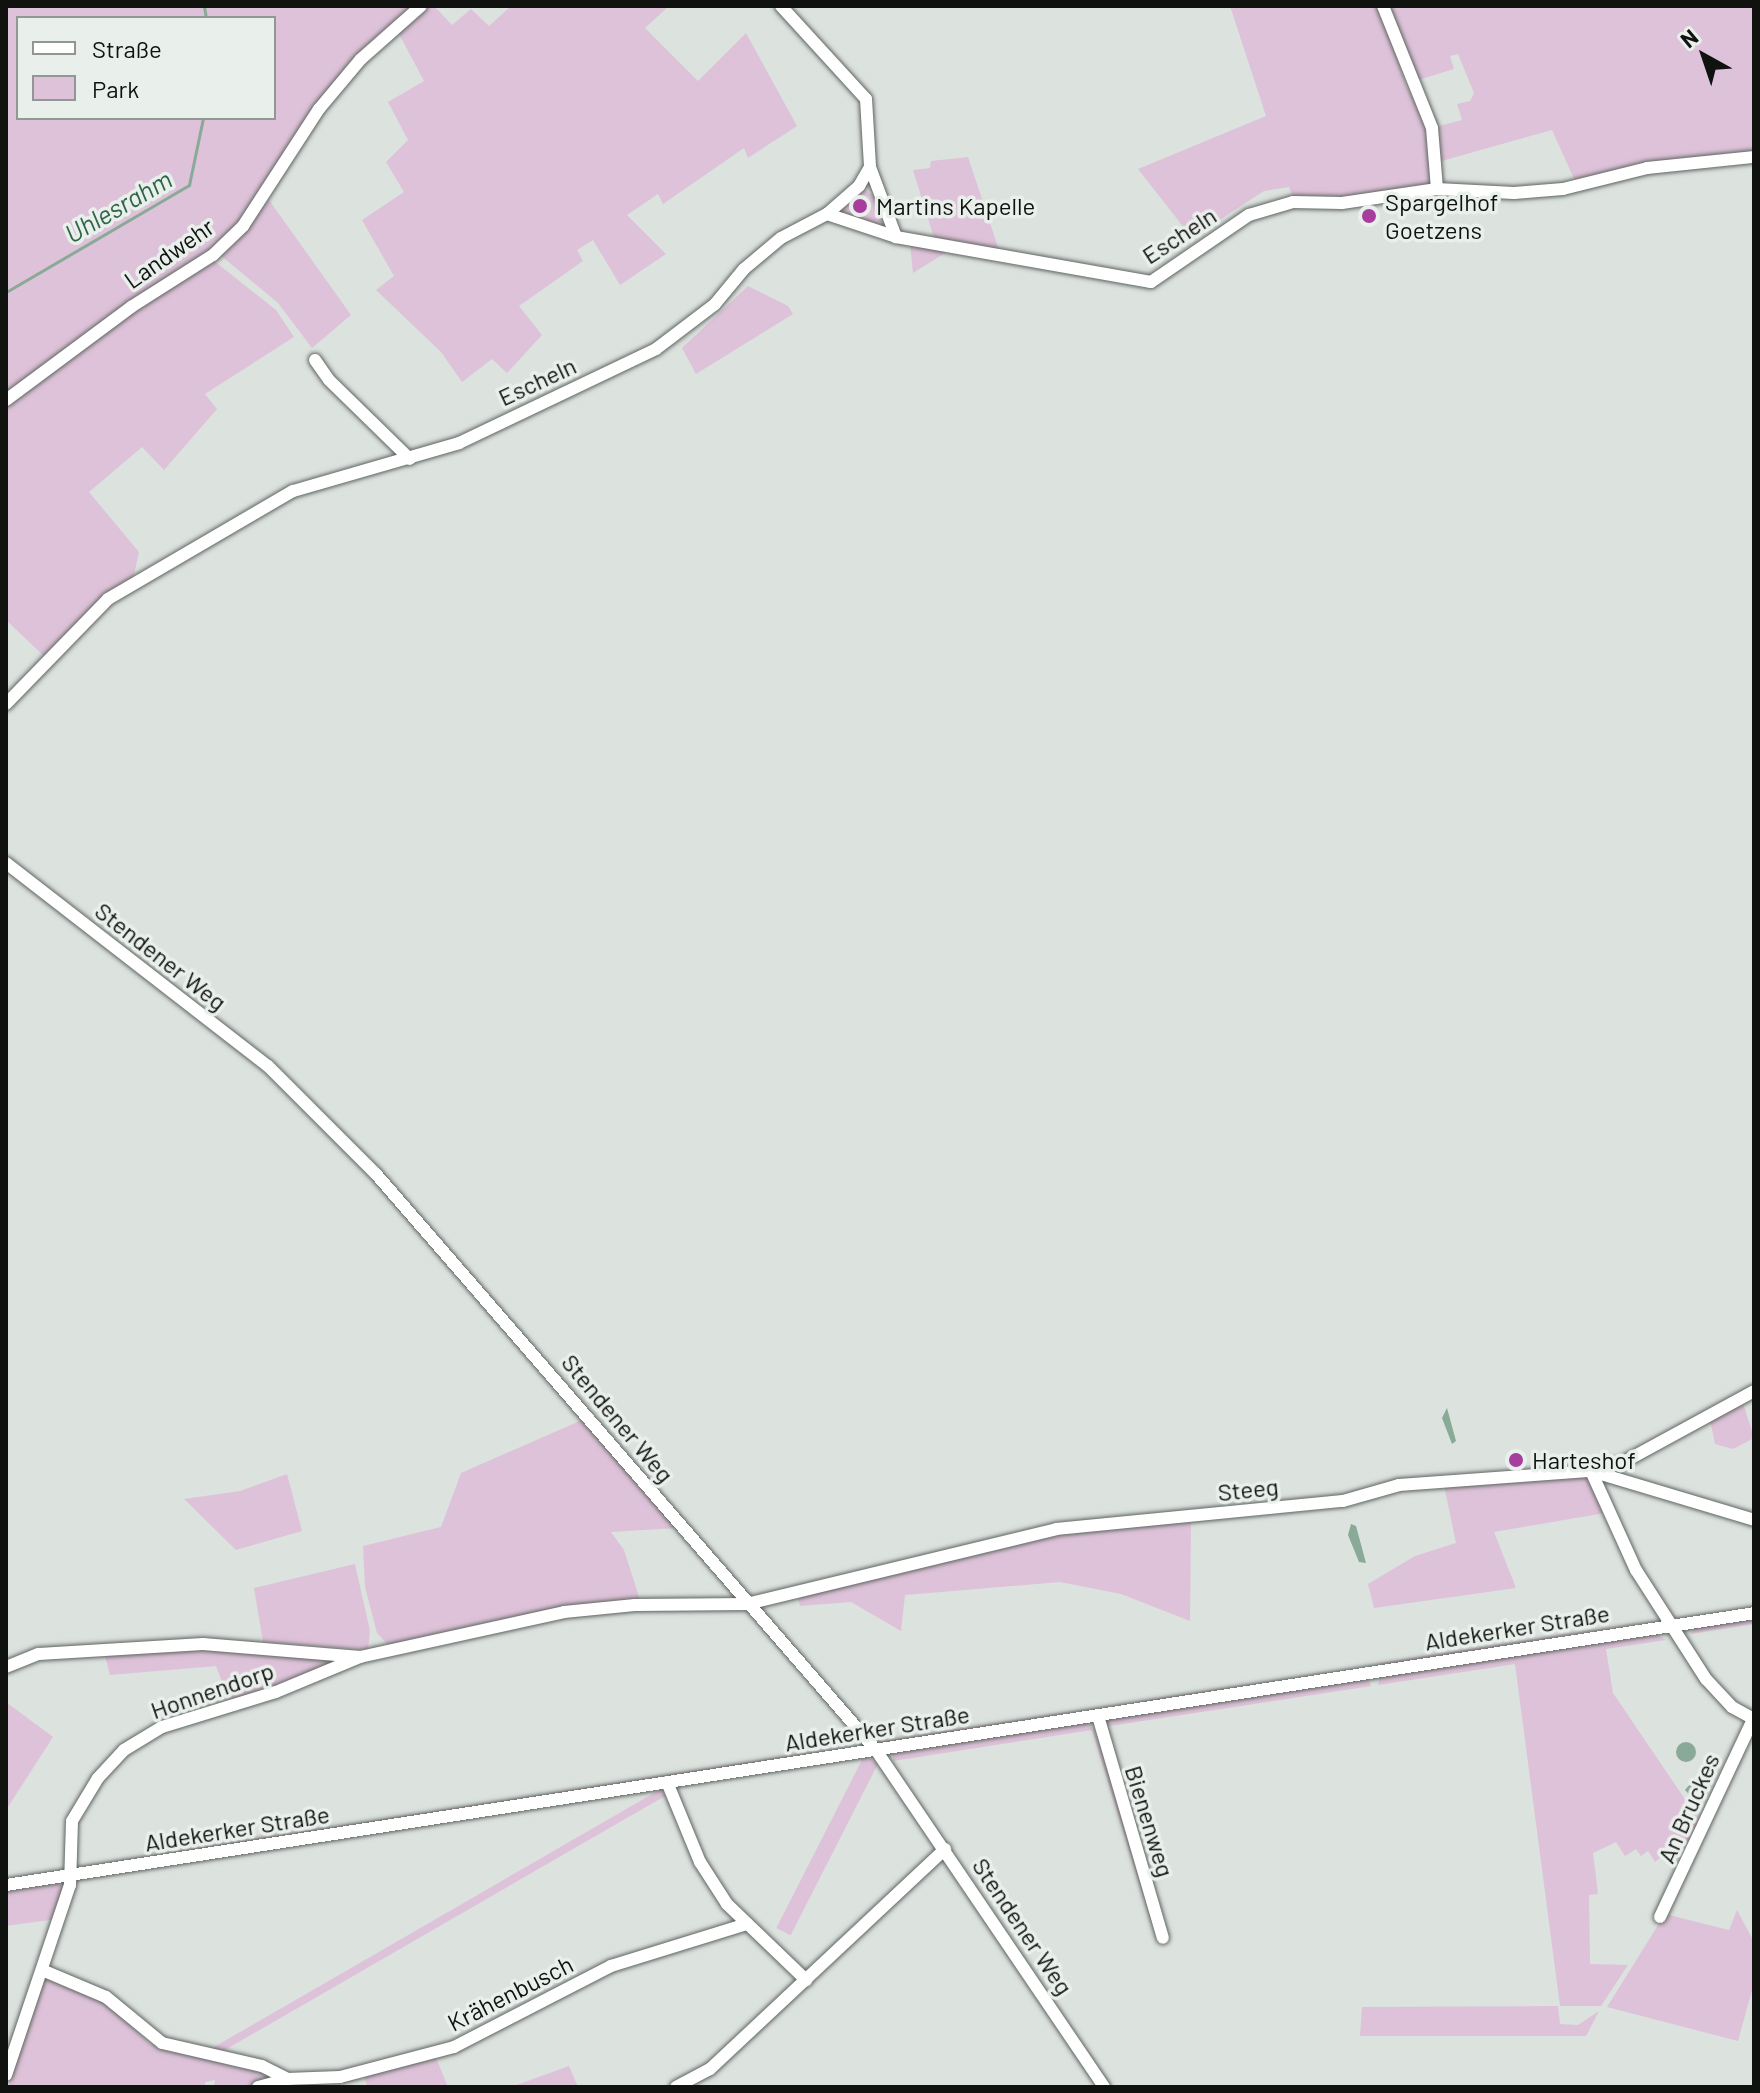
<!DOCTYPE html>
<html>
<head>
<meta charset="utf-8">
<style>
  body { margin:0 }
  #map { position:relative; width:1760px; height:2093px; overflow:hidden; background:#dce2de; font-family:Barlow,sans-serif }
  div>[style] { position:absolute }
  .green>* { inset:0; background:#dec2d9; transform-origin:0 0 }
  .water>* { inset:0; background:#89aa96 }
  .round { border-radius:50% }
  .stream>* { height:3px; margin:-1.5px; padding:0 1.5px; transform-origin:1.5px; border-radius:1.5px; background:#89aa96 }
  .roads { filter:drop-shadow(0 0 2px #5f6561) drop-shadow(0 0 2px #5f6561) }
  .minor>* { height:12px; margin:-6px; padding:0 6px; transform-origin:6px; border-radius:6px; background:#fff }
  .dots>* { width:22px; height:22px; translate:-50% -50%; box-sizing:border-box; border:4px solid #e9efeb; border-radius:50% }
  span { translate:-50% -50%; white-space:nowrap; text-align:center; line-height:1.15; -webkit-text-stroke:7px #e9efeb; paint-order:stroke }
  .poi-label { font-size:24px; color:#101210 }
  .left { translate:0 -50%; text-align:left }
  .street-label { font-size:24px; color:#101210 }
  .water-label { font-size:26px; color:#2e6447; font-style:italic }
  .frame { position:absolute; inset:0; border:8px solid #101210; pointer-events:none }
  .legend { position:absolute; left:16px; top:16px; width:260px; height:104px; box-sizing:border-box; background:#e9efeb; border:2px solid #929793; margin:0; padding:10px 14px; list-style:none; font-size:24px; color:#101210 }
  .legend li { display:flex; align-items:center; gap:16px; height:40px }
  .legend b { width:40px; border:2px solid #929793 }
  .north { position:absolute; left:1664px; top:16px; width:80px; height:80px; -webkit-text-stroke:6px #e9efeb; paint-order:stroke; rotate:320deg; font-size:22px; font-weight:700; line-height:32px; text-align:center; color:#101210 }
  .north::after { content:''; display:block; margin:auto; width:28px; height:36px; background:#101210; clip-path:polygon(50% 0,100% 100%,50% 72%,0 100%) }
</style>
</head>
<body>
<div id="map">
  <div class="green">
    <div style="clip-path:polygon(evenodd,6px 6px,414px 6px,356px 58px,239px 223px,215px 247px,91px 330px,6px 395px,6px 6px,18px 18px,274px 18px,274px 118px,18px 118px,18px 18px)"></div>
    <div style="clip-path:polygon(426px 6px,434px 6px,452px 25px,471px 9px,489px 26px,511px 6px,669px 6px,645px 28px,698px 81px,746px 33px,797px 126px,748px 158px,744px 148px,663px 204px,658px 194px,627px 215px,666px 254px,620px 285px,593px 240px,577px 250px,583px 261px,519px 306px,542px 335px,507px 373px,492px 359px,462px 382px,441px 352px,376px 290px,394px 276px,362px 220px,404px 192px,386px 162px,408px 140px,388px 102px,424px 81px,398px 32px)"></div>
    <div style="clip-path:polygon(1230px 6px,1381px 6px,1405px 83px,1429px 129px,1433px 184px,1340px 199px,1293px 198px,1289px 187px,1264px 191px,1192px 238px,1138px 169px,1266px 116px)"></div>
    <div style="clip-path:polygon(evenodd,1387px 6px,1754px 6px,1754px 153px,1575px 181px,1552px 130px,1438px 162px,1387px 6px,1458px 54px,1474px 93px,1470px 101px,1457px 104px,1462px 120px,1439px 126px,1418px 80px,1454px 69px,1450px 56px,1458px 54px)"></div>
    <div style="clip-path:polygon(968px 157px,999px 250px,934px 238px,913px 170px,930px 168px,931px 161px)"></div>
    <div style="clip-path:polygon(864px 189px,873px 196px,883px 227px,839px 213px)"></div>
    <div style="clip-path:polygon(269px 200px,351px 315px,312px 348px,278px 303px,219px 254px)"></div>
    <div style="clip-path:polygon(910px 244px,944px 250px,945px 253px,913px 273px)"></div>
    <div style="clip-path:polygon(213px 260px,276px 310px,294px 337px,205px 394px,217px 409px,164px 470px,142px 447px,89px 492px,139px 552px,133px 579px,46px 658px,6px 620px,6px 403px,91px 340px)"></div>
    <div style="clip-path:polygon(748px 286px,788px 306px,793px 314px,696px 374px,682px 348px)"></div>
    <div style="clip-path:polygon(1743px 1403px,1754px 1438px,1733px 1449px,1715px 1444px,1710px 1420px)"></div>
    <div style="clip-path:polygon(582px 1420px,677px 1528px,611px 1532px,624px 1550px,640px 1600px,388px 1645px,377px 1633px,365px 1587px,363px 1546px,441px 1527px,461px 1473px)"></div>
    <div style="clip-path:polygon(287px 1474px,302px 1531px,236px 1550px,184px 1499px,240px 1491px)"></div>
    <div style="clip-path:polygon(1560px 1476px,1587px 1477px,1605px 1513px,1494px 1532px,1516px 1588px,1374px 1608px,1368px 1584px,1415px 1556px,1456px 1543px,1444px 1485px)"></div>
    <div style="clip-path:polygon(1191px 1521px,1190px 1621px,1121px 1594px,1060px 1582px,905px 1595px,901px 1631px,851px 1602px,800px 1606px,797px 1594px,1063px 1533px)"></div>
    <div style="clip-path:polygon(355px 1564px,370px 1631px,368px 1650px,263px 1642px,254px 1588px)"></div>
    <div style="clip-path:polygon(1754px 1617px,1754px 1624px,1690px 1634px,1697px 1626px)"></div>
    <div style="clip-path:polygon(1663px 1619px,1382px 1666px,1379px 1663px)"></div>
    <div style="clip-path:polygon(1651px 1631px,1666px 1640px,1606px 1649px,1613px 1693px,1701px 1823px,1690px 1848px,1682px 1838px,1655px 1862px,1648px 1851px,1641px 1856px,1636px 1849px,1625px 1856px,1616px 1842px,1593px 1853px,1598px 1894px,1589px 1895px,1590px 1964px,1628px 1965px,1601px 2006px,1560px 2006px,1515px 1664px,1378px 1685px,1380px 1674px)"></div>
    <div style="clip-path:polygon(202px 1647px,349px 1657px,230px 1703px,216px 1666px,110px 1675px,104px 1652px)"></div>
    <div style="clip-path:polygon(1372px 1664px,1143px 1703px,1140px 1701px,1250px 1684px)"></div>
    <div style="clip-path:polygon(1367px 1676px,1371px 1686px,1103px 1727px,1106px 1718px)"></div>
    <div style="clip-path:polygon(6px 1702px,53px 1737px,6px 1810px)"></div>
    <div style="clip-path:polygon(1130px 1702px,879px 1745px,876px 1742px)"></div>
    <div style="clip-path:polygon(1086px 1721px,1094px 1730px,1114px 1784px,1155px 1934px,1092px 1730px,893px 1761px,893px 1752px)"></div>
    <div style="clip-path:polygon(862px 1744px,552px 1797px,550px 1793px)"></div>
    <div style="left:864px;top:1756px;width:16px;height:193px;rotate:27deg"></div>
    <div style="left:661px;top:1789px;width:8px;height:588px;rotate:60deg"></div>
    <div style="clip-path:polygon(543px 1794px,543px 1798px,75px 1867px)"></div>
    <div style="clip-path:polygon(58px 1883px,65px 1890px,56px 1919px,6px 1926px,6px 1892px)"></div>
    <div style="clip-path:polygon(1737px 1910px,1754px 1942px,1754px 1983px,1738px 2041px,1607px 2007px,1665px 1914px,1729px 1930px)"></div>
    <div style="clip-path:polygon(44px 1976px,105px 2001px,150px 2044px,278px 2077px,244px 2087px,214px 2087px,215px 2080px,205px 2082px,205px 2087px,8px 2087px)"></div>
    <div style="clip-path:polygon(1558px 2006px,1560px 2024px,1578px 2025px,1599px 2011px,1586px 2036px,1360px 2036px,1362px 2007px)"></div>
    <div style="clip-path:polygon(436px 2058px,448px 2087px,367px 2087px,364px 2076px)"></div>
    <div style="clip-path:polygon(569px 2066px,578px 2087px,511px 2087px)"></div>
  </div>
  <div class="water">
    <div style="clip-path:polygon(1447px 1408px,1456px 1441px,1452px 1444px,1442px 1418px)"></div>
    <div style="clip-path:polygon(1351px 1524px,1356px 1526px,1366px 1563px,1359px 1562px,1348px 1535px)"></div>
    <div class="round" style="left:1676px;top:1742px;width:20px;height:20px"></div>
    <div style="clip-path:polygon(1701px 1771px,1710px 1775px,1711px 1786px,1700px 1806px,1685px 1790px)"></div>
  </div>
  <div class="stream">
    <div style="left:204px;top:6px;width:12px;rotate:81deg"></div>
    <div style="left:6px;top:292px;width:212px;rotate:-30.3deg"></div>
    <div style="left:189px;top:185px;width:68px;rotate:-78.2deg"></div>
  </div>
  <div class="roads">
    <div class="minor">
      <div style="left:781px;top:6px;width:126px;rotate:47.6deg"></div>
      <div style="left:866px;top:99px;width:68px;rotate:86.6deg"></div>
      <div style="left:870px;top:167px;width:75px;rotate:69.6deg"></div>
      <div style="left:1383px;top:6px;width:131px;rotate:68.1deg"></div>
      <div style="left:1432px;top:128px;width:61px;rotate:85.3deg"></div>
      <div style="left:827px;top:214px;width:43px;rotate:-41.2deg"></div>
      <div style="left:859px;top:186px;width:22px;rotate:-60deg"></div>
      <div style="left:315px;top:360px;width:24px;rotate:55deg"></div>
      <div style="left:329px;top:380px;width:113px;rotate:44.3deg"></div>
      <div style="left:6px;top:400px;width:156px;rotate:-36.6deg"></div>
      <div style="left:131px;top:307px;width:97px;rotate:-32.4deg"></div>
      <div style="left:213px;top:255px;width:42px;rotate:-44deg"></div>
      <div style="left:243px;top:226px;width:140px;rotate:-57deg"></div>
      <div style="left:319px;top:109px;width:65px;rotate:-50deg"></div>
      <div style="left:361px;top:59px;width:80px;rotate:-41.5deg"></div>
      <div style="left:6px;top:704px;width:146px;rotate:-45.8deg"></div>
      <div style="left:108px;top:599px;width:214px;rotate:-30.3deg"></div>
      <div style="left:293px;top:491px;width:173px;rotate:-16.1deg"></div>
      <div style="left:459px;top:443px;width:218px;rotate:-25.5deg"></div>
      <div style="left:656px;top:349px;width:74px;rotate:-37.3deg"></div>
      <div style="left:715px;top:304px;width:45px;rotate:-50.4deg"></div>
      <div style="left:744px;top:269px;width:48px;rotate:-40deg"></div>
      <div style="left:781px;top:238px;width:52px;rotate:-27.6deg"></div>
      <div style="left:827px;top:214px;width:73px;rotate:18.4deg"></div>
      <div style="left:896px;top:237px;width:259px;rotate:10deg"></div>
      <div style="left:1151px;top:282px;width:119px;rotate:-34.4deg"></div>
      <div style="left:1249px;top:215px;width:46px;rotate:-16.5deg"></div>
      <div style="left:1293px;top:202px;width:49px;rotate:1.2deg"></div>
      <div style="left:1342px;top:203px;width:96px;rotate:-8.4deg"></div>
      <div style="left:1437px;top:189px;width:77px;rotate:3deg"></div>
      <div style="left:1514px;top:193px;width:49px;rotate:-4.7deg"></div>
      <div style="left:1563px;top:189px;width:87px;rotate:-14deg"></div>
      <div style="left:1647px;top:168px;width:108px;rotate:-5.9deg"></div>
      <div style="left:6px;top:863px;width:331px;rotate:37.8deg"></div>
      <div style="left:268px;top:1066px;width:153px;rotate:45deg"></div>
      <div style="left:376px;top:1174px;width:763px;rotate:49.04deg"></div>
      <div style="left:876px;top:1750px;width:407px;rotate:55.9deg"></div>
      <div style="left:1594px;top:1470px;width:29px;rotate:-14deg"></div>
      <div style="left:1622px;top:1463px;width:150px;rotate:-28.6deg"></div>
      <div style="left:1591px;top:1471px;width:109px;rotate:65.6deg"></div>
      <div style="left:1636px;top:1570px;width:130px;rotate:57.3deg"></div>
      <div style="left:1706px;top:1679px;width:38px;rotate:47deg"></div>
      <div style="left:1732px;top:1707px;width:25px;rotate:29deg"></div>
      <div style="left:6px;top:1667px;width:35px;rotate:-22deg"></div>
      <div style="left:39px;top:1654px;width:164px;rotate:-3.5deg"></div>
      <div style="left:203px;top:1644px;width:158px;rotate:4.7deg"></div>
      <div style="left:1098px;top:1716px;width:231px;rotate:73.7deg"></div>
      <div style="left:667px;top:1782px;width:87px;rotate:67.6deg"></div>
      <div style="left:700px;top:1862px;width:50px;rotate:57.3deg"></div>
      <div style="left:727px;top:1904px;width:110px;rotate:43.9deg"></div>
      <div style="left:6px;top:1885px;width:1769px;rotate:-8.84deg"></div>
      <div style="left:1660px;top:1917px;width:221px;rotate:-64.8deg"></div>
      <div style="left:42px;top:1970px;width:69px;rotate:22.9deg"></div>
      <div style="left:106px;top:1997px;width:72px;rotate:39.4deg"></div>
      <div style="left:162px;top:2043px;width:103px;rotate:13deg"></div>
      <div style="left:262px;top:2066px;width:28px;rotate:27deg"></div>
      <div style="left:287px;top:2079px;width:53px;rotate:-2.2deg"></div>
      <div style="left:340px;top:2077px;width:118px;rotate:-14.7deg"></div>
      <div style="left:454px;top:2047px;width:177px;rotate:-27.3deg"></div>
      <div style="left:611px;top:1966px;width:142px;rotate:-17.2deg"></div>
      <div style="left:6px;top:2075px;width:200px;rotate:-71.4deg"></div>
      <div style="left:70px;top:1885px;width:64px;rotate:-88.2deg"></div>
      <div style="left:72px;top:1821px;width:50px;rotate:-58.8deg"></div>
      <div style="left:98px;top:1778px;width:38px;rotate:-47deg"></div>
      <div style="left:124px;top:1750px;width:44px;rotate:-31.2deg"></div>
      <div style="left:162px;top:1727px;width:119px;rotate:-17.1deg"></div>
      <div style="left:276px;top:1692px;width:91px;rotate:-22.6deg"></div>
      <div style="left:360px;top:1657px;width:209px;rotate:-12.4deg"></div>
      <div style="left:564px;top:1612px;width:71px;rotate:-5.6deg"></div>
      <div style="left:635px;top:1605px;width:112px;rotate:-0.5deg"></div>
      <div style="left:747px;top:1604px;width:318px;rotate:-13.6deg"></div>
      <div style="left:1056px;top:1529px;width:288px;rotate:-5.6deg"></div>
      <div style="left:1343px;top:1501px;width:58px;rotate:-15.9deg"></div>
      <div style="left:1399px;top:1485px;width:193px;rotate:-4.2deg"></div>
      <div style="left:1591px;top:1471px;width:170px;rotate:16.7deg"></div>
      <div style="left:258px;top:2087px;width:30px;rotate:-15deg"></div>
      <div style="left:676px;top:2087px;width:38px;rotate:-28deg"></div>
      <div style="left:710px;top:2069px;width:322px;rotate:-43.1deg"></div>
    </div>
  </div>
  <div class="dots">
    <div style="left:860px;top:206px;background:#a73d9d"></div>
    <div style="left:1369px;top:216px;background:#a73d9d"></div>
    <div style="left:1516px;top:1460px;background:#a73d9d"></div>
  </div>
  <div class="poi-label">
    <span class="left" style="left:1385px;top:216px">Spargelhof<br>Goetzens</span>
    <span class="left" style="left:876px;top:206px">Martins Kapelle</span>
    <span class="left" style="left:1532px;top:1460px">Harteshof</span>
  </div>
  <div class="street-label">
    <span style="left:1179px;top:235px;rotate:-33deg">Escheln</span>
    <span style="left:169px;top:253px;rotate:-35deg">Landwehr</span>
    <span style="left:537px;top:381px;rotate:-25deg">Escheln</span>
    <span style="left:161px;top:956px;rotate:38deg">Stendener Weg</span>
    <span style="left:618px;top:1418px;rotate:50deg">Stendener Weg</span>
    <span style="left:1248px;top:1489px;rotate:-6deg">Steeg</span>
    <span style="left:1517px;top:1627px;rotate:-9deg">Aldekerker Straße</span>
    <span style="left:212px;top:1690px;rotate:-19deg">Honnendorp</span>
    <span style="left:877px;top:1728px;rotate:-9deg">Aldekerker Straße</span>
    <span style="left:1688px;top:1808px;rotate:-66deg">An Bruckes</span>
    <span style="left:1150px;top:1821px;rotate:73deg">Bienenweg</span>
    <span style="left:237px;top:1828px;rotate:-9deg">Aldekerker Straße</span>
    <span style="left:1023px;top:1926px;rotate:56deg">Stendener Weg</span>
    <span style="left:510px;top:1993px;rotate:-27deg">Krähenbusch</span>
  </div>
  <div class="water-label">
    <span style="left:118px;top:206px;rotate:-30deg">Uhlesrahm</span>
  </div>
  <div class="frame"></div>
  <ul class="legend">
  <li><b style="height:10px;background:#fff"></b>Straße</li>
  <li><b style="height:22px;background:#dec2d9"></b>Park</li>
  </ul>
  <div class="north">N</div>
</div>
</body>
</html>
